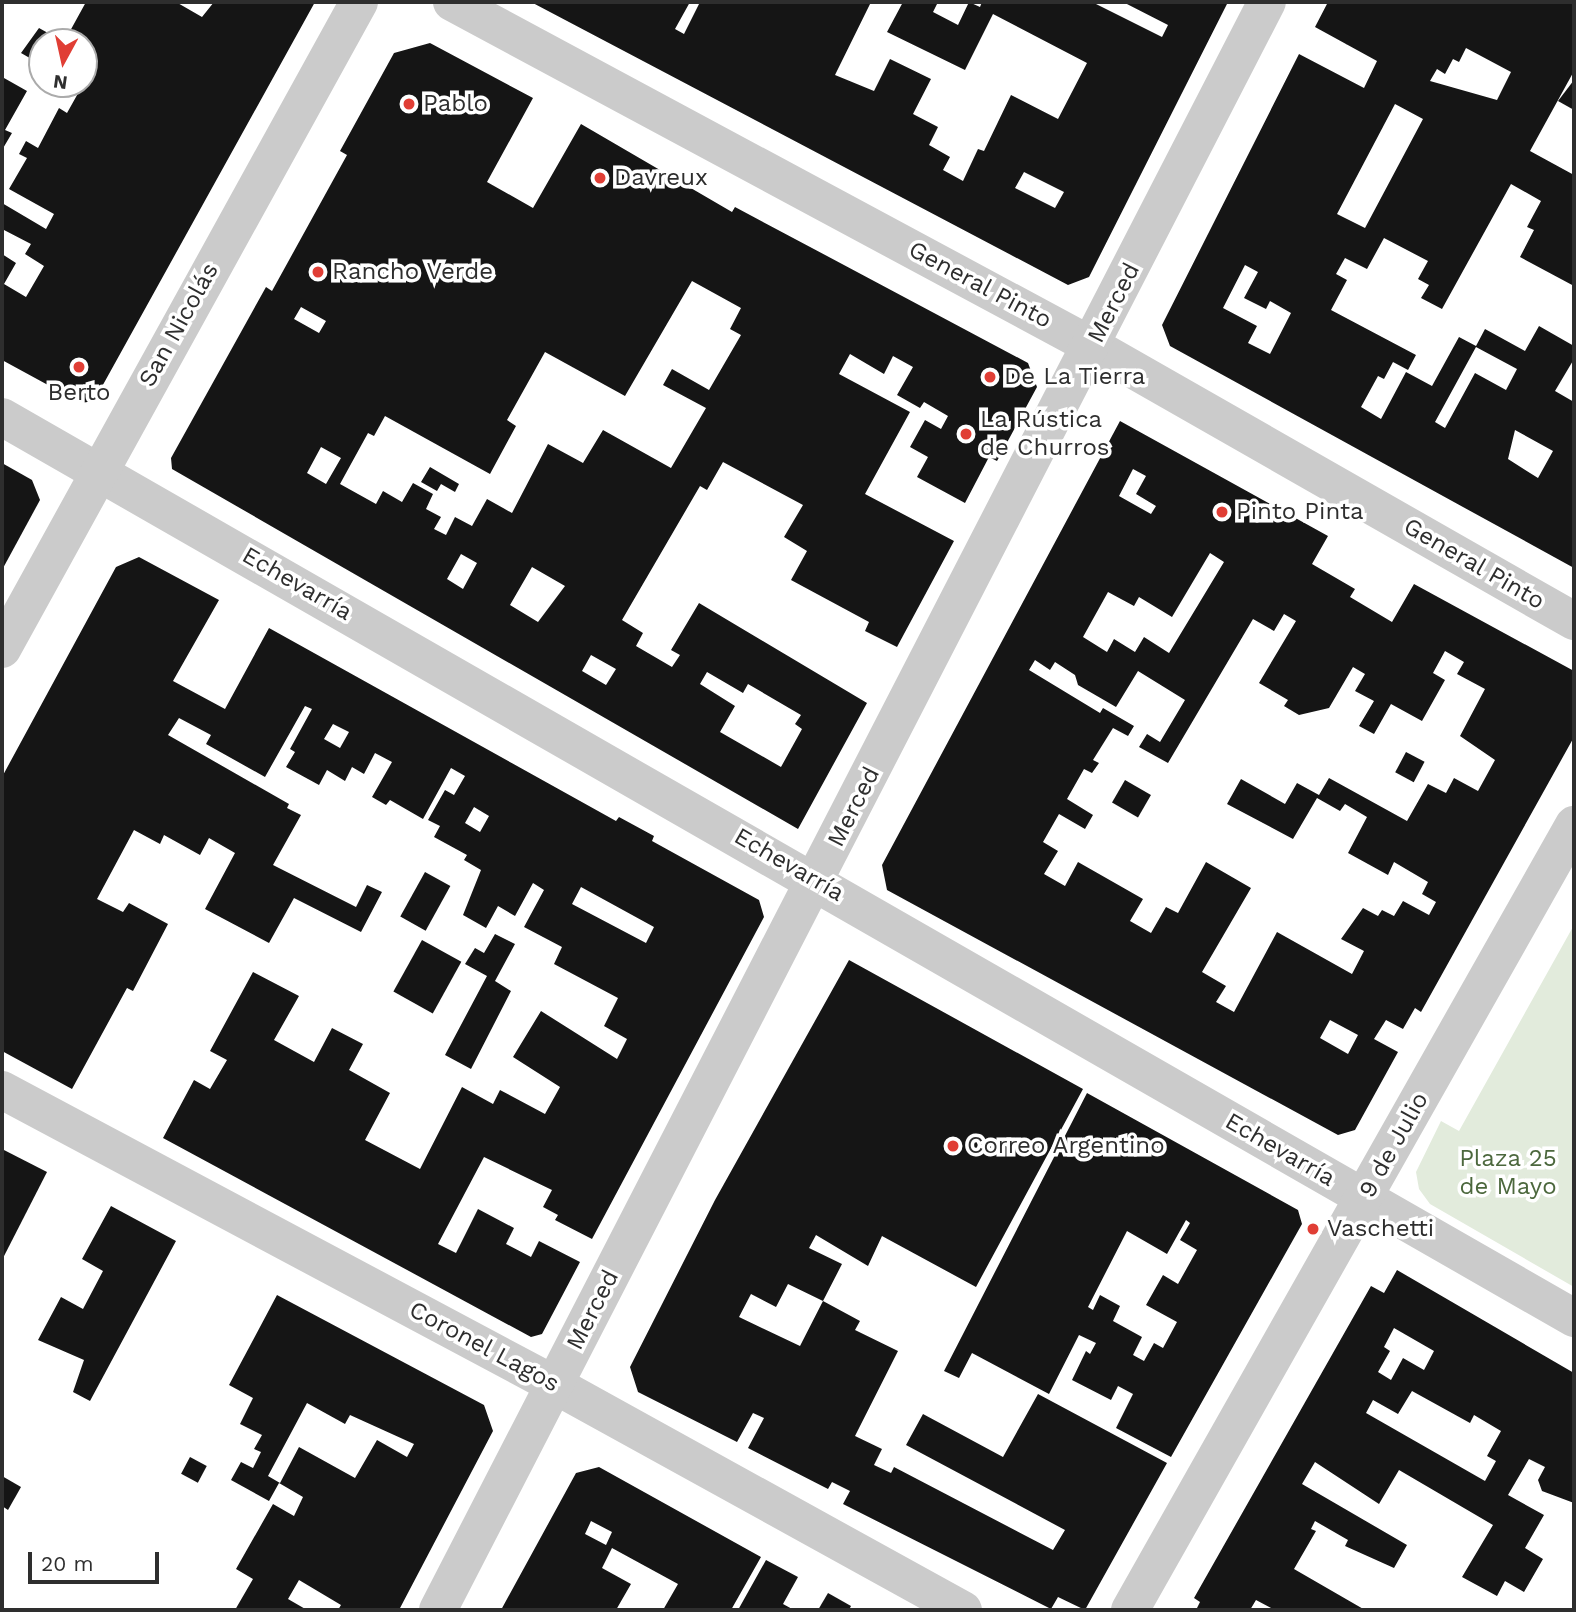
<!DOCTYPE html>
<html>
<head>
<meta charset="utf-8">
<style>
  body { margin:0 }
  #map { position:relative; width:1576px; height:1612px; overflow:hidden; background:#fff; font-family:"Work Sans",sans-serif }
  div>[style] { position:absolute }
  .green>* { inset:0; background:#e2ebdc }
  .building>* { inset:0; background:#151515; transform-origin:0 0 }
  .minor>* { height:38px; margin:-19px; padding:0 19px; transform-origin:19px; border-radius:19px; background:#cbcbcb }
  .dots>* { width:19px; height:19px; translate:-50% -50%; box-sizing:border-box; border:4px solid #fff; border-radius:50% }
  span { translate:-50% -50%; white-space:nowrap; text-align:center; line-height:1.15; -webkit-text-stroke:7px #fff; paint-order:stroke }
  .poi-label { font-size:24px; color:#2e2e2e }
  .left { translate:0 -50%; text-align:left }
  .street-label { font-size:24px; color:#2e2e2e }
  .park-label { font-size:24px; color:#4c683d }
  .frame { position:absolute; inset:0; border:4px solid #2e2e2e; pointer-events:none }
  .north { position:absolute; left:28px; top:28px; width:70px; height:70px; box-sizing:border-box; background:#fff; border:2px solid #ababab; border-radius:50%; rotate:188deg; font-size:19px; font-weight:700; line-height:28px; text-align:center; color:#2e2e2e }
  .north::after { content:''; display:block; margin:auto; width:24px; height:32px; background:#e03e35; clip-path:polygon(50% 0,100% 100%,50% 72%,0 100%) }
  .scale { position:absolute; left:28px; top:1552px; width:131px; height:32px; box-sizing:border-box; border:4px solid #2e2e2e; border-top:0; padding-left:9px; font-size:21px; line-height:24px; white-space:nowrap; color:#2e2e2e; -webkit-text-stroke:5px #fff; paint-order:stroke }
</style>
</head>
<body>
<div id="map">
  <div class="green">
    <div style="clip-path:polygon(1574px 925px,1574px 1287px,1430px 1204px,1419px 1189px,1416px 1172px,1441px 1121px,1459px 1131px)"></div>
  </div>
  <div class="building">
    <div style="clip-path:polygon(86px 2px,176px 2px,202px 17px,214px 2px,315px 2px,94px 401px,81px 403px,2px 360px,2px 254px,16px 263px,4px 284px,26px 297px,44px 266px,25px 254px,31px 244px,4px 230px,2px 235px,2px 203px,46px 229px,54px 214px,9px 189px,27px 158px,19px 154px,26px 141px,38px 148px,59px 108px,67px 113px,81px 88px,74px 84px,84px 84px,84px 42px,42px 42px,42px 65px,21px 53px,39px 28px,64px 42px)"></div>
    <div style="clip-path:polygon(evenodd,531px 2px,690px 2px,675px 29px,684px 34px,700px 2px,871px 2px,835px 75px,874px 91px,890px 59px,931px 79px,913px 114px,938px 127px,929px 145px,950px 157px,943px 170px,963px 181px,978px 149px,984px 151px,1011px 95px,1058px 119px,1087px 63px,993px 14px,965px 70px,887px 32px,903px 2px,938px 2px,933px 12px,958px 25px,969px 2px,980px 7px,982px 2px,1092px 2px,1162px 37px,1168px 25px,1123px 2px,1228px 2px,1089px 277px,1068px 285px,531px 2px,1024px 172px,1064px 192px,1055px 208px,1015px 188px,1024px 172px)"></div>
    <div style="clip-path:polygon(evenodd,1328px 2px,1574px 2px,1574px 71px,1530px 151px,1574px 175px,1574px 286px,1520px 257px,1534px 230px,1527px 227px,1541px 201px,1511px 184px,1442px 309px,1421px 298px,1429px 285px,1418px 279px,1428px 261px,1384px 238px,1367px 269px,1345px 258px,1336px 274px,1347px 280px,1331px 310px,1416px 355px,1408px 370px,1393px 362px,1384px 379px,1378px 376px,1361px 407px,1381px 419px,1406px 372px,1432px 386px,1459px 337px,1476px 346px,1485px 329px,1525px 351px,1539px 326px,1574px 346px,1574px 359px,1555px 391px,1574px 402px,1574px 568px,1170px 346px,1162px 325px,1299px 54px,1364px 88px,1377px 61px,1315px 27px,1328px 2px,1466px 48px,1511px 72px,1497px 100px,1430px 81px,1437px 69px,1445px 74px,1453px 59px,1459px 62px,1466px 48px,1328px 2px,1395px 104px,1423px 119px,1365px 228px,1337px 214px,1395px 104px,1328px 2px,1245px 265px,1258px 272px,1244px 298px,1266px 309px,1270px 301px,1291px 313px,1270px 354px,1248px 343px,1257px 326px,1223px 308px,1245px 265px,1328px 2px,1476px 347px,1517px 369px,1506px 390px,1475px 373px,1445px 428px,1435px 422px,1476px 347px,1328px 2px,1515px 430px,1553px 451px,1538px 478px,1508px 459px,1515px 430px)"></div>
    <div style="clip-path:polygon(evenodd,430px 43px,533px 98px,487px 182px,533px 208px,581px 124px,732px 212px,735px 207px,1028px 363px,1037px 387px,997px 461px,989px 457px,965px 503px,917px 477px,928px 457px,910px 447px,925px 420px,941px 429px,948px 416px,924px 402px,920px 408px,897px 395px,913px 367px,893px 356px,884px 374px,850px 354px,839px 374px,910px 412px,865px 494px,954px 541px,897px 647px,865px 631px,869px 622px,791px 580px,807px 551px,784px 537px,803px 505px,723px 462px,707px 490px,700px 486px,622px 620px,643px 633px,636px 646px,672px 667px,680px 655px,671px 650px,699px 603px,867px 703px,798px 829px,172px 469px,171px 458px,266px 287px,272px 291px,347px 155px,340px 151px,394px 53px,430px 43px,692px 281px,741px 308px,730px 329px,741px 335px,709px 390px,672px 369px,663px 385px,706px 408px,671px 468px,603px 430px,583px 463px,548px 444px,512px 513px,487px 499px,472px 526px,455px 517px,446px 535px,434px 529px,441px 517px,426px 509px,433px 494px,413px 483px,402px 502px,383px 491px,376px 504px,340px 484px,368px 433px,374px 436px,385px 416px,490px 474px,516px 426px,507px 420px,545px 352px,625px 396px,692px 281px,430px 43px,301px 307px,326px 321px,319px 333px,294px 319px,301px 307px,430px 43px,321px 447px,341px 458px,326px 484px,307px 473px,321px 447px,430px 43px,461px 554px,477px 563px,463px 589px,447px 579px,461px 554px,430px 43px,532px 567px,565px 586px,538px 622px,510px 605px,532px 567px,430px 43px,591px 655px,616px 669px,606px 685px,582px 671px,591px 655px,430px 43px,707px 672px,743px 693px,748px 684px,801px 715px,795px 724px,802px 729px,781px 767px,720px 732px,735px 706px,700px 684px,707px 672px)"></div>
    <div style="clip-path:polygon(4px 78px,27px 91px,5px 130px,12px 133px,2px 150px)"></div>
    <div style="clip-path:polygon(1574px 80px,1574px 110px,1558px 101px)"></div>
    <div style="clip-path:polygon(evenodd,1120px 421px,1328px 536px,1312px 564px,1355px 589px,1350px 597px,1392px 622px,1414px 584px,1574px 671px,1574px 737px,1421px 1012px,1415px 1008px,1403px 1029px,1386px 1020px,1374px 1039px,1398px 1052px,1355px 1130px,1338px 1135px,887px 890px,882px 865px,1120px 421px,1133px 469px,1146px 476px,1136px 494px,1156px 506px,1151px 514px,1119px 496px,1133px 469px,1120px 421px,1210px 553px,1224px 562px,1169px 653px,1144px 637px,1135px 652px,1114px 639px,1107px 652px,1083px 637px,1108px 592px,1134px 606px,1139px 597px,1172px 617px,1210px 553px,1120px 421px,1284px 614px,1296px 621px,1259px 683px,1288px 700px,1284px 706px,1299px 715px,1329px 708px,1353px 667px,1365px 674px,1355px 691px,1374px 701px,1359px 726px,1374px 734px,1391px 704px,1422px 721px,1445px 680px,1433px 673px,1445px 651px,1464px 662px,1457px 674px,1485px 689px,1460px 736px,1495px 760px,1478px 791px,1454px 778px,1446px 793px,1428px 784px,1407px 821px,1329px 778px,1319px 795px,1297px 783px,1285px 804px,1241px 779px,1227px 804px,1293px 839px,1317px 798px,1340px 811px,1345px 804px,1367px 817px,1348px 853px,1388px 875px,1394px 862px,1428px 882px,1422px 894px,1436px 902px,1429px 915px,1403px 901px,1394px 916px,1382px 910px,1378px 916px,1363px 908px,1341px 939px,1364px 951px,1352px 974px,1277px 932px,1234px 1012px,1216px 1002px,1226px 986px,1202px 972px,1251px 888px,1206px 862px,1178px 913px,1166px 907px,1151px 933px,1130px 921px,1143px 899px,1078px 862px,1065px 886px,1044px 874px,1058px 851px,1043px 842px,1059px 814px,1085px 829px,1093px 815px,1067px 799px,1084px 769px,1092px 773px,1099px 763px,1093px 760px,1113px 728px,1128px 736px,1134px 726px,1103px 708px,1100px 713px,1029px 670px,1035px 660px,1050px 670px,1055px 662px,1075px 675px,1078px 685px,1116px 707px,1138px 671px,1185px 700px,1160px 742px,1147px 734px,1139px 747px,1168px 763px,1253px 619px,1274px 631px,1284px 614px,1120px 421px,1330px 1020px,1358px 1035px,1348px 1054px,1320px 1038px,1330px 1020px)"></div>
    <div style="clip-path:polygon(2px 463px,32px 480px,40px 500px,2px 570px)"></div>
    <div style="clip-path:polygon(430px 467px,459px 484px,455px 492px,441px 484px,437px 491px,421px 482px)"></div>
    <div style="clip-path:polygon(evenodd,139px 557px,219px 600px,173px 681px,225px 709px,269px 628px,616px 821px,619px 817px,654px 836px,652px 841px,759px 900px,764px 917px,592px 1239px,555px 1220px,558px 1215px,543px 1207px,552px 1190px,484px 1157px,438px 1244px,456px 1253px,478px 1209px,514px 1228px,506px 1244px,531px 1257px,539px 1241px,580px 1262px,542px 1334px,531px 1337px,163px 1138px,194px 1080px,210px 1089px,227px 1060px,210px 1051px,253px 972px,299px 996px,274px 1040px,314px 1062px,332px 1028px,363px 1044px,349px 1070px,390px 1093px,365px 1140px,420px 1169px,462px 1087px,493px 1104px,500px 1090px,545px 1114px,560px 1087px,513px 1057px,541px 1011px,617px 1059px,627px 1039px,604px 1026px,618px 998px,554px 964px,562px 947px,524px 927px,544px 890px,533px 883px,515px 916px,498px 906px,486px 928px,463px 915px,481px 870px,464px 860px,467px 855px,434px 837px,440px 826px,428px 820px,445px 790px,454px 795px,465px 776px,451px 768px,423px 819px,390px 800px,386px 805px,372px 797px,392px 762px,375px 753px,364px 774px,352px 767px,345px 781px,327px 770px,319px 785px,286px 767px,295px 752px,290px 749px,312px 709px,305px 706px,265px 777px,206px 744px,211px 735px,179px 718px,168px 735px,289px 804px,287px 808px,301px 815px,273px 865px,356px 907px,367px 885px,382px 892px,361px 932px,294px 898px,269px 943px,205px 909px,235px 853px,209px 838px,200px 855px,164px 835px,160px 844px,134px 830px,97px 899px,123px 912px,129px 903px,168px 924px,133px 991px,127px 988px,72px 1089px,2px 1051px,2px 777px,116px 567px,139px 557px,333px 724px,349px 732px,340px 748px,324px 739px,333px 724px,139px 557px,474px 807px,489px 816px,480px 832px,465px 823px,474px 807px,139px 557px,581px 887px,654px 927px,646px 943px,572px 904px,581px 887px)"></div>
    <div style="left:1406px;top:752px;width:21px;height:23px;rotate:28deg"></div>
    <div style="left:1125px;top:780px;width:30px;height:26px;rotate:30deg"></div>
    <div style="left:425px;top:872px;width:29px;height:51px;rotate:29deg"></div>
    <div style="clip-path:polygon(495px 934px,515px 944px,495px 981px,511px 991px,471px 1069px,445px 1055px,487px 976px,465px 964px,475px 948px,484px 953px)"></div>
    <div style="left:422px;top:940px;width:45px;height:59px;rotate:29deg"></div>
    <div style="clip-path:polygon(849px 960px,1083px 1089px,976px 1287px,882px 1236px,868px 1266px,816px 1235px,809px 1248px,842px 1264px,823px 1301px,788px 1284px,776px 1307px,751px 1294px,739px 1317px,800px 1346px,823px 1301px,860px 1321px,855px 1330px,898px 1351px,855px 1436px,882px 1449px,874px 1465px,891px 1473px,894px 1467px,1053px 1550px,1065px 1530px,906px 1445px,923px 1414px,1003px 1457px,1038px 1394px,1167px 1463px,1085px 1610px,1058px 1597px,1051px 1609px,843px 1504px,850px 1491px,832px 1482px,828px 1489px,748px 1448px,764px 1418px,753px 1413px,737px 1442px,638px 1392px,630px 1367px,715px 1200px)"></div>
    <div style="clip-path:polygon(evenodd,1087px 1093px,1298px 1210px,1302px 1224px,1171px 1457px,1116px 1428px,1133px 1394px,1118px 1386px,1111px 1400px,1072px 1380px,1086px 1351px,1090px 1354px,1096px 1343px,1079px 1335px,1049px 1394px,972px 1353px,959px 1378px,944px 1371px,1087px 1093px,1186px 1220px,1190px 1223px,1180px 1240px,1197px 1250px,1178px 1284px,1163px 1275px,1146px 1305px,1177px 1322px,1163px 1348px,1154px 1343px,1144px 1361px,1133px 1355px,1142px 1337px,1113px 1321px,1120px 1306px,1100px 1295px,1093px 1310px,1088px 1307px,1127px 1231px,1167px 1254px,1186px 1220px)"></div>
    <div style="clip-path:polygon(2px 1149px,47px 1172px,2px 1260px)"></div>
    <div style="clip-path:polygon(111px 1206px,176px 1241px,90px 1401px,73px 1392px,84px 1360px,38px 1340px,61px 1297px,83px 1309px,103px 1271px,82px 1259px)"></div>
    <div style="clip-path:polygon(evenodd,1397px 1270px,1574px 1373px,1574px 1503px,1542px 1491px,1538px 1480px,1545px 1467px,1529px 1459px,1508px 1495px,1544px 1515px,1525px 1548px,1543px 1559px,1524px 1592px,1505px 1581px,1497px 1596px,1462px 1577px,1493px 1525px,1399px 1470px,1379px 1504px,1315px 1462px,1302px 1484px,1407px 1545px,1394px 1568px,1345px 1546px,1348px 1540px,1315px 1521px,1311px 1529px,1316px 1531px,1294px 1569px,1365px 1610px,1275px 1610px,1256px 1600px,1250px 1610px,1196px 1610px,1200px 1602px,1194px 1598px,1371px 1286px,1384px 1293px,1397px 1270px,1394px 1328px,1434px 1351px,1424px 1370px,1403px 1358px,1391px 1380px,1378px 1372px,1390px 1351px,1384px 1347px,1394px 1328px,1397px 1270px,1412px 1391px,1470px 1423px,1474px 1415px,1501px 1431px,1487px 1456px,1496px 1461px,1485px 1481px,1366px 1413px,1373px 1400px,1398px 1414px,1412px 1391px)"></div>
    <div style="clip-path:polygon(evenodd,277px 1295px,484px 1405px,493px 1431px,399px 1610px,338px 1610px,341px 1605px,299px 1580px,288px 1599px,307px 1610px,235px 1610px,253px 1579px,236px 1569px,273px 1504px,294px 1516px,303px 1497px,279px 1483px,269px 1501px,231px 1480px,241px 1462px,253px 1468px,261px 1452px,254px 1449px,262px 1435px,240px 1424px,253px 1398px,229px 1385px,277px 1295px,307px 1403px,345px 1424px,350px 1415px,414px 1444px,407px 1457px,377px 1440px,355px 1478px,299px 1447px,280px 1483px,268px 1476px,307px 1403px)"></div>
    <div style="left:190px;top:1457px;width:19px;height:19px;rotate:28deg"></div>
    <div style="clip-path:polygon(evenodd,599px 1467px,761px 1557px,731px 1610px,663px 1610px,678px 1584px,612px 1548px,602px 1568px,631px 1584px,616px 1610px,501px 1610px,576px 1473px,599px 1467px,591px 1521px,612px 1532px,606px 1545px,585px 1534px,591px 1521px)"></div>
    <div style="clip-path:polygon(2px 1476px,21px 1487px,8px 1510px,2px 1506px)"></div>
    <div style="clip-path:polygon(766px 1560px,798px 1577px,783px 1604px,794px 1610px,738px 1610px)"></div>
    <div style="clip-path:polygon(828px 1593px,851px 1606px,849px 1610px,818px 1610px)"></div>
  </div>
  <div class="minor">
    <div style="left:452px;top:2px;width:727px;rotate:28.26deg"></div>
    <div style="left:1092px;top:346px;width:555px;rotate:29.71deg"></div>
    <div style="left:2px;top:417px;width:1812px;rotate:29.82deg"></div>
    <div style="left:2px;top:649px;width:739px;rotate:-61.11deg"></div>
    <div style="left:2px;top:1090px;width:627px;rotate:28.08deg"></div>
    <div style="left:555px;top:1385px;width:466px;rotate:28.9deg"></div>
    <div style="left:438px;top:1610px;width:1809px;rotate:-62.73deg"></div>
    <div style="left:1130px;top:1610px;width:902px;rotate:-60.51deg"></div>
  </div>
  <div class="dots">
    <div style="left:409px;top:104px;background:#e03e35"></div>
    <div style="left:600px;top:178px;background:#e03e35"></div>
    <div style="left:318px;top:272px;background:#e03e35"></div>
    <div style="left:79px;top:367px;background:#e03e35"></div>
    <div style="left:990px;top:377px;background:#e03e35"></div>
    <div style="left:966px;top:434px;background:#e03e35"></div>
    <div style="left:1222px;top:512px;background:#e03e35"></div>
    <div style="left:953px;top:1146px;background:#e03e35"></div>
    <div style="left:1313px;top:1229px;background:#e03e35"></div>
  </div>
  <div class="poi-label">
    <span class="left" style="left:423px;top:104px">Pablo</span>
    <span class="left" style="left:614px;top:178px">Davreux</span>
    <span class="left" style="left:332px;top:272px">Rancho Verde</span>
    <span class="left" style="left:1004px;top:377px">De La Tierra</span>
    <span style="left:79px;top:393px">Berto</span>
    <span class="left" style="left:980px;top:434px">La Rústica<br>de Churros</span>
    <span class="left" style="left:1236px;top:512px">Pinto Pinta</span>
    <span class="left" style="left:967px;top:1146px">Correo Argentino</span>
    <span class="left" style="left:1327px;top:1229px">Vaschetti</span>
  </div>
  <div class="street-label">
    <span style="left:980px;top:285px;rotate:28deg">General Pinto</span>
    <span style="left:1114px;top:303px;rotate:-63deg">Merced</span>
    <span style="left:179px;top:325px;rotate:-61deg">San Nicolás</span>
    <span style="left:1474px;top:564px;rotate:30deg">General Pinto</span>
    <span style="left:297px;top:584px;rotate:30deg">Echevarría</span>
    <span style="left:854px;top:807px;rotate:-63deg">Merced</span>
    <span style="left:789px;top:865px;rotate:30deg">Echevarría</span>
    <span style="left:1394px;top:1145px;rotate:-61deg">9 de Julio</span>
    <span style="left:1280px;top:1150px;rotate:30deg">Echevarría</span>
    <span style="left:593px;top:1310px;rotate:-63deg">Merced</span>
    <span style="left:484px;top:1347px;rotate:28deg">Coronel Lagos</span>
  </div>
  <div class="park-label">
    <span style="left:1508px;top:1173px">Plaza 25<br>de Mayo</span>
  </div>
  <div class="frame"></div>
  <div class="north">N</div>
  <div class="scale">20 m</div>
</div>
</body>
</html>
